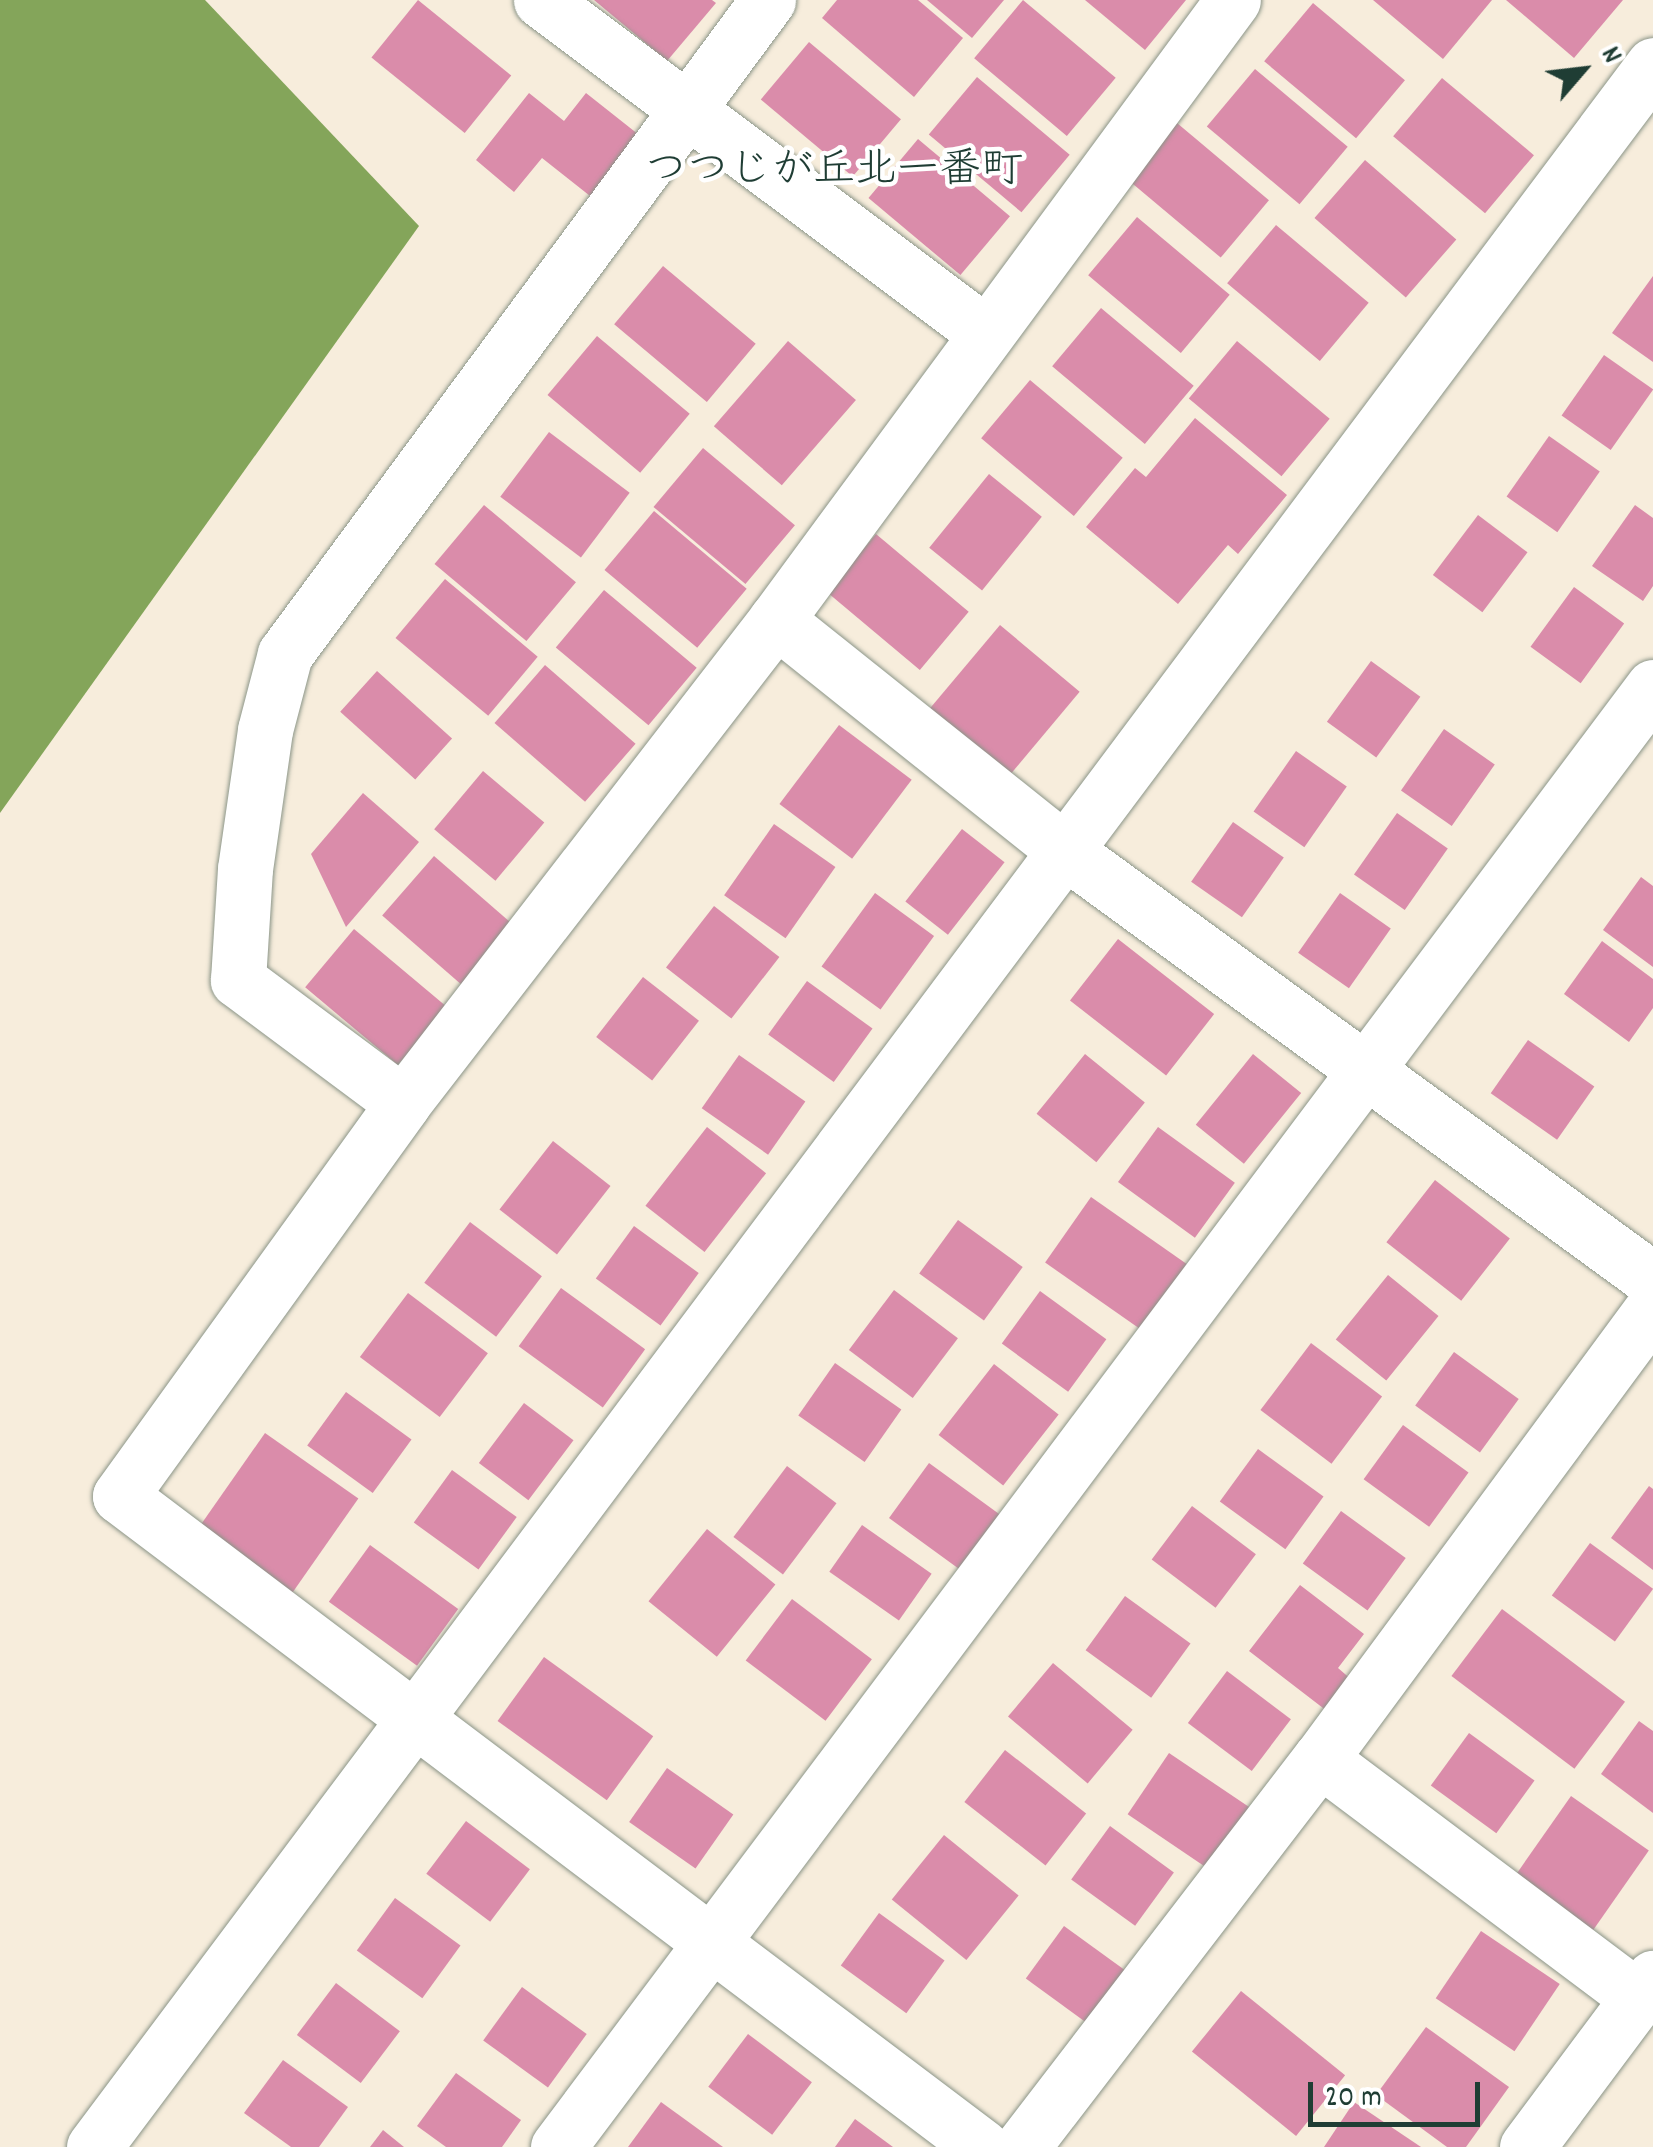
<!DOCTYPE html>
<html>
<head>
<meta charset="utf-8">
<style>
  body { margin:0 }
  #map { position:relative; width:1653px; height:2147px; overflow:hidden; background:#f7eddc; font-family:Dekko,"Klee One",sans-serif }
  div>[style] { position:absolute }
  .forest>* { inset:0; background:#84a55a }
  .building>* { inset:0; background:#da8caa; transform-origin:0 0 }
  .roads { filter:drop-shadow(0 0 2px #8b9588) drop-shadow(0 0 2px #8b9588) }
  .minor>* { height:55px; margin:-27.5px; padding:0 27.5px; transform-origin:27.5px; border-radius:27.5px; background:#fff }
  .tertiary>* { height:55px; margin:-27.5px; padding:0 27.5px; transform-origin:27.5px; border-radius:27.5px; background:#fff }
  span { translate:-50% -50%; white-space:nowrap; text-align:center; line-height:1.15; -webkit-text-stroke:9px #fff; paint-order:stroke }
  .quarter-label { font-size:42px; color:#1f3d34 }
  .north { position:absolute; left:1533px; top:20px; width:100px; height:100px; -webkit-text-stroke:8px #fff; paint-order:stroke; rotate:62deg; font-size:28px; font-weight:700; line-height:40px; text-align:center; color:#1f3d34 }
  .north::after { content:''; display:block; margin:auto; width:35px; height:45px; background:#1f3d34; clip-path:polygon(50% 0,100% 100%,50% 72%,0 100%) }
  .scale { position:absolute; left:1308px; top:2082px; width:172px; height:45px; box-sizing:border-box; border:5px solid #1f3d34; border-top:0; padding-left:12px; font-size:30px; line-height:35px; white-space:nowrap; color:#1f3d34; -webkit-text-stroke:8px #fff; paint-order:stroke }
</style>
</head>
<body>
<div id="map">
  <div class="forest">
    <div style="clip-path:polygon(0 0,205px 0,419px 226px,0 813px)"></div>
  </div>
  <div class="building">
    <div style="left:418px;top:0;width:120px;height:74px;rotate:39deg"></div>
    <div style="clip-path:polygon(594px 0,712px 0,716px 3px,667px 61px)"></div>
    <div style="clip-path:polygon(837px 0,918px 0,963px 38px,914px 97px,822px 18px)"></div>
    <div style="clip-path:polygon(927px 0,1004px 0,972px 38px)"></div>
    <div style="left:1023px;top:0;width:121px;height:76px;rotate:40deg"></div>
    <div style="clip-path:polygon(1085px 0,1186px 0,1145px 50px)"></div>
    <div style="clip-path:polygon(1373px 0,1492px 0,1443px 59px)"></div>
    <div style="clip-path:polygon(1506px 0,1623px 0,1574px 58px)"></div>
    <div style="left:1313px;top:3px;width:120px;height:76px;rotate:40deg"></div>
    <div style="left:809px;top:42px;width:120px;height:75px;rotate:40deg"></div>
    <div style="left:1255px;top:69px;width:121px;height:75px;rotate:40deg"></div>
    <div style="left:977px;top:77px;width:121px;height:75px;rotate:40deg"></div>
    <div style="left:1442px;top:78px;width:120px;height:76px;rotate:40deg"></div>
    <div style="clip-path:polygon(529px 93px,564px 121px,586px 93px,653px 146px,604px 207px,542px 158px,514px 192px,476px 160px)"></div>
    <div style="left:1177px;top:123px;width:120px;height:75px;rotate:40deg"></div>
    <div style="left:918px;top:139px;width:120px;height:77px;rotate:40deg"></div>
    <div style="left:1365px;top:160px;width:121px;height:77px;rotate:41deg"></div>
    <div style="left:1137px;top:217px;width:121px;height:76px;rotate:40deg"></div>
    <div style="left:1276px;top:225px;width:121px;height:76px;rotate:40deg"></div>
    <div style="left:663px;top:266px;width:121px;height:76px;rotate:40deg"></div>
    <div style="clip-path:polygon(1653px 276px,1653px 362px,1612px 333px)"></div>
    <div style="left:1101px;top:308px;width:121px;height:76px;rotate:40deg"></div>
    <div style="left:597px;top:336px;width:121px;height:77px;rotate:40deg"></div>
    <div style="left:788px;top:341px;width:90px;height:113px;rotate:41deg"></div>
    <div style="left:1237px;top:341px;width:121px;height:75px;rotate:40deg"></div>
    <div style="left:1604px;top:355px;width:60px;height:74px;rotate:35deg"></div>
    <div style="left:1030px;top:380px;width:121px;height:76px;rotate:40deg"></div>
    <div style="clip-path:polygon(1195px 418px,1287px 495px,1238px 554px,1228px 545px,1178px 604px,1086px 527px,1135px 468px,1146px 477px)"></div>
    <div style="left:549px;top:432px;width:101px;height:81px;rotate:37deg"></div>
    <div style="left:1549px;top:436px;width:62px;height:74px;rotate:35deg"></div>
    <div style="left:703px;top:448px;width:120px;height:77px;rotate:40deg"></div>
    <div style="left:989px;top:474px;width:68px;height:95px;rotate:39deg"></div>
    <div style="left:484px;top:505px;width:120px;height:77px;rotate:40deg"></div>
    <div style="clip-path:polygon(1635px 505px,1653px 518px,1653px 586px,1643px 601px,1592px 566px)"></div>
    <div style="left:654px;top:511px;width:121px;height:77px;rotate:40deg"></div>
    <div style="left:1478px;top:515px;width:62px;height:75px;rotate:37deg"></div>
    <div style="left:876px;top:534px;width:121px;height:76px;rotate:40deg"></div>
    <div style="left:445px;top:579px;width:121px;height:77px;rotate:40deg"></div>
    <div style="left:1574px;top:587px;width:62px;height:74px;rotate:36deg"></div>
    <div style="left:604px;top:590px;width:121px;height:75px;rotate:40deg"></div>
    <div style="left:1000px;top:625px;width:104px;height:116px;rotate:40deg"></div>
    <div style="left:1371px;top:661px;width:61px;height:75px;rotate:36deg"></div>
    <div style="left:545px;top:665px;width:120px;height:77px;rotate:41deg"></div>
    <div style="left:377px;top:671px;width:101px;height:55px;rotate:42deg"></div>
    <div style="left:839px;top:725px;width:91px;height:99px;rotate:37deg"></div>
    <div style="left:1444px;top:729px;width:62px;height:75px;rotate:35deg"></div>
    <div style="left:1296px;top:751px;width:62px;height:74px;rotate:35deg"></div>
    <div style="left:483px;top:771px;width:80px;height:76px;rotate:40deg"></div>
    <div style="clip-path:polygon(363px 793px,419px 842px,346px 927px,311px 854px)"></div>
    <div style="left:1397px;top:813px;width:62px;height:75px;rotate:35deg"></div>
    <div style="left:1233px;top:822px;width:62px;height:73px;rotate:35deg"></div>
    <div style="left:774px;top:824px;width:75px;height:87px;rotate:35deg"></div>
    <div style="left:962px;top:829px;width:54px;height:92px;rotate:38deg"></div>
    <div style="left:434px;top:856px;width:109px;height:79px;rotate:41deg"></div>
    <div style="clip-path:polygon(1641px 877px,1653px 886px,1653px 967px,1603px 930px)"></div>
    <div style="left:875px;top:893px;width:73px;height:91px;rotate:36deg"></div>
    <div style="left:1340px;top:893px;width:62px;height:73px;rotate:35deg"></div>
    <div style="left:714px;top:906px;width:83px;height:78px;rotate:38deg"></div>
    <div style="left:354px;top:929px;width:121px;height:76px;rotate:40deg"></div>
    <div style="left:1118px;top:939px;width:122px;height:78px;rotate:38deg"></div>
    <div style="clip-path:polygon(1602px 941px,1653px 979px,1653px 1008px,1629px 1042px,1564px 994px)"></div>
    <div style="left:643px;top:977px;width:71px;height:76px;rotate:38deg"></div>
    <div style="left:807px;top:981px;width:81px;height:66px;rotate:36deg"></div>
    <div style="left:1528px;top:1040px;width:81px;height:65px;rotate:35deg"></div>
    <div style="left:1085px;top:1054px;width:77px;height:77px;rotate:39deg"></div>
    <div style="left:1253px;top:1054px;width:62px;height:91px;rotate:39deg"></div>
    <div style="left:739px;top:1055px;width:81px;height:65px;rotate:35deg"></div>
    <div style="left:707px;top:1127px;width:75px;height:100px;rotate:38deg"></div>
    <div style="left:1158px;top:1127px;width:95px;height:68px;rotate:36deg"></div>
    <div style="left:553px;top:1141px;width:73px;height:87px;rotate:38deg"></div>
    <div style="left:1435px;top:1180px;width:95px;height:79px;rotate:38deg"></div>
    <div style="left:1091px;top:1197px;width:126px;height:80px;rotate:35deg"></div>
    <div style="left:958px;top:1220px;width:80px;height:66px;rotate:36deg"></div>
    <div style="left:470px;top:1222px;width:90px;height:76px;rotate:37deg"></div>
    <div style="left:634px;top:1226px;width:80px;height:65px;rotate:36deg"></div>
    <div style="left:1388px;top:1275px;width:65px;height:83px;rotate:39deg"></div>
    <div style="left:561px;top:1288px;width:104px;height:72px;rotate:36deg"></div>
    <div style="left:894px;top:1290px;width:80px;height:75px;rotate:37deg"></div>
    <div style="left:1040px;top:1291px;width:82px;height:65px;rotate:36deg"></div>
    <div style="left:408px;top:1293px;width:100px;height:80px;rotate:37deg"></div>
    <div style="left:1311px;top:1343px;width:89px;height:84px;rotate:37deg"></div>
    <div style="left:1454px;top:1352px;width:80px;height:66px;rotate:36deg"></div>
    <div style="left:835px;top:1363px;width:81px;height:64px;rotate:35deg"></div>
    <div style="left:994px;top:1364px;width:82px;height:90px;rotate:38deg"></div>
    <div style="left:346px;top:1392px;width:81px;height:66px;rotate:36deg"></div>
    <div style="left:524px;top:1403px;width:62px;height:75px;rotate:37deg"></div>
    <div style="left:1403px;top:1425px;width:81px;height:67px;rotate:36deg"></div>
    <div style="left:265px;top:1433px;width:114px;height:116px;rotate:35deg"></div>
    <div style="left:1258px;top:1449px;width:81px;height:65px;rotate:36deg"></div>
    <div style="left:929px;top:1463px;width:96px;height:68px;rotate:36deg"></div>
    <div style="left:787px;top:1466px;width:62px;height:89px;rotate:37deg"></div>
    <div style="left:452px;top:1470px;width:80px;height:65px;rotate:36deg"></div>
    <div style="clip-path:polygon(1649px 1486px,1653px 1489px,1653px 1570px,1611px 1538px)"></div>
    <div style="left:1192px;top:1506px;width:80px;height:67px;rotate:37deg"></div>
    <div style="left:1341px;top:1511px;width:80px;height:65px;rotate:36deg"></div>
    <div style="left:862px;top:1525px;width:85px;height:57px;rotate:35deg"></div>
    <div style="left:707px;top:1529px;width:88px;height:93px;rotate:39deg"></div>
    <div style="left:1590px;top:1543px;width:78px;height:65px;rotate:36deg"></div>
    <div style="left:370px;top:1545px;width:109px;height:70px;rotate:36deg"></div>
    <div style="clip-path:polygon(1300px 1585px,1364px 1634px,1338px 1668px,1360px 1687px,1336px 1718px,1249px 1651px)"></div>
    <div style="left:1125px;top:1596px;width:81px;height:67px;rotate:36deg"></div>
    <div style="left:792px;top:1599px;width:100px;height:77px;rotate:37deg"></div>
    <div style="left:1502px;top:1609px;width:154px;height:84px;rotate:37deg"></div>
    <div style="left:544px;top:1657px;width:135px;height:79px;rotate:36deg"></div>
    <div style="left:1053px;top:1663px;width:104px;height:70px;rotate:40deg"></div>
    <div style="left:1227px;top:1671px;width:80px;height:65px;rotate:37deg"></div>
    <div style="clip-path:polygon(1639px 1721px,1653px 1731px,1653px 1813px,1601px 1774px)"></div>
    <div style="left:1469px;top:1733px;width:81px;height:65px;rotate:36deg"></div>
    <div style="left:1005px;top:1750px;width:103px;height:66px;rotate:38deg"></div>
    <div style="left:1169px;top:1753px;width:102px;height:74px;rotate:34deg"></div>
    <div style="left:667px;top:1768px;width:81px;height:66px;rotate:35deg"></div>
    <div style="left:1571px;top:1796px;width:95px;height:100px;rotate:35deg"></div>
    <div style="left:466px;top:1821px;width:80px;height:66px;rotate:37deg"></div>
    <div style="left:1110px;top:1826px;width:79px;height:66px;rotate:36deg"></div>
    <div style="left:944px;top:1835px;width:96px;height:83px;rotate:39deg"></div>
    <div style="left:395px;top:1898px;width:81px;height:65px;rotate:36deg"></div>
    <div style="left:879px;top:1913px;width:81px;height:65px;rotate:36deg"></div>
    <div style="left:1064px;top:1926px;width:81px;height:65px;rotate:36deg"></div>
    <div style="left:1481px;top:1931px;width:95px;height:81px;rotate:34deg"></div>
    <div style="left:336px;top:1983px;width:80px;height:65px;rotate:37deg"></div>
    <div style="left:522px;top:1987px;width:80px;height:66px;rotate:36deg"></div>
    <div style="left:1241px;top:1991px;width:134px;height:78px;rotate:39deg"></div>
    <div style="clip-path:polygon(1426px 2027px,1509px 2087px,1466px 2147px,1447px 2147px,1376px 2095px)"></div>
    <div style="left:748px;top:2034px;width:80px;height:66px;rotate:37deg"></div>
    <div style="clip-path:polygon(283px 2060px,348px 2107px,319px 2147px,291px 2147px,244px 2113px)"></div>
    <div style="clip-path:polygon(456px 2073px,521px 2120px,502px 2147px,446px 2147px,417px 2126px)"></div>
    <div style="clip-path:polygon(661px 2102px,723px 2147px,628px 2147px)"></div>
    <div style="clip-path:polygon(1354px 2102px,1421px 2147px,1324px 2147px)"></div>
    <div style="clip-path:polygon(855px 2119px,893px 2147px,835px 2147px)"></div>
    <div style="clip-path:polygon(383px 2130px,404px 2147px,370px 2147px)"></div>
  </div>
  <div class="roads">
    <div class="minor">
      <div style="left:541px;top:0;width:554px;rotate:36.85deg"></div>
      <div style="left:776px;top:620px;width:370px;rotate:38.6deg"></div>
      <div style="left:1065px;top:851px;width:728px;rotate:36.11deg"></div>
      <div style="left:403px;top:1103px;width:206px;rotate:-143.3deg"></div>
      <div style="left:238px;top:980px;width:111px;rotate:-86.4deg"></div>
      <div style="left:245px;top:869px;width:140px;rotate:-81.8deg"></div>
      <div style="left:265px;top:730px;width:79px;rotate:-75.3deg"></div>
      <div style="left:285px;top:654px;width:813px;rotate:-53.55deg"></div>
      <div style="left:1320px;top:1759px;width:398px;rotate:36.9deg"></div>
      <div style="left:94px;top:2147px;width:2601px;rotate:-53.17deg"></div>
      <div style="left:558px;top:2147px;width:1825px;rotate:-53.13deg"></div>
      <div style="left:982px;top:2147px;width:1080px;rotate:-142.94deg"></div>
      <div style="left:120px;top:1496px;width:484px;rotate:-54.2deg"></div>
      <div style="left:403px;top:1103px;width:610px;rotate:-52.32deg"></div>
      <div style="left:776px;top:620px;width:770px;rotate:-53.61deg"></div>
      <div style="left:1022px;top:2147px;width:489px;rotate:-52.5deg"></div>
      <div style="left:1320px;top:1759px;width:561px;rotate:-53.56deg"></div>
    </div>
    <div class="tertiary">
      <div style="left:1527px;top:2147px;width:211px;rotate:-53.3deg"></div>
    </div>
  </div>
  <div class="quarter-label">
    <span style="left:834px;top:173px">つつじが丘北一番町</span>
  </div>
  <div class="north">N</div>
  <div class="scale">20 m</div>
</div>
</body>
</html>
